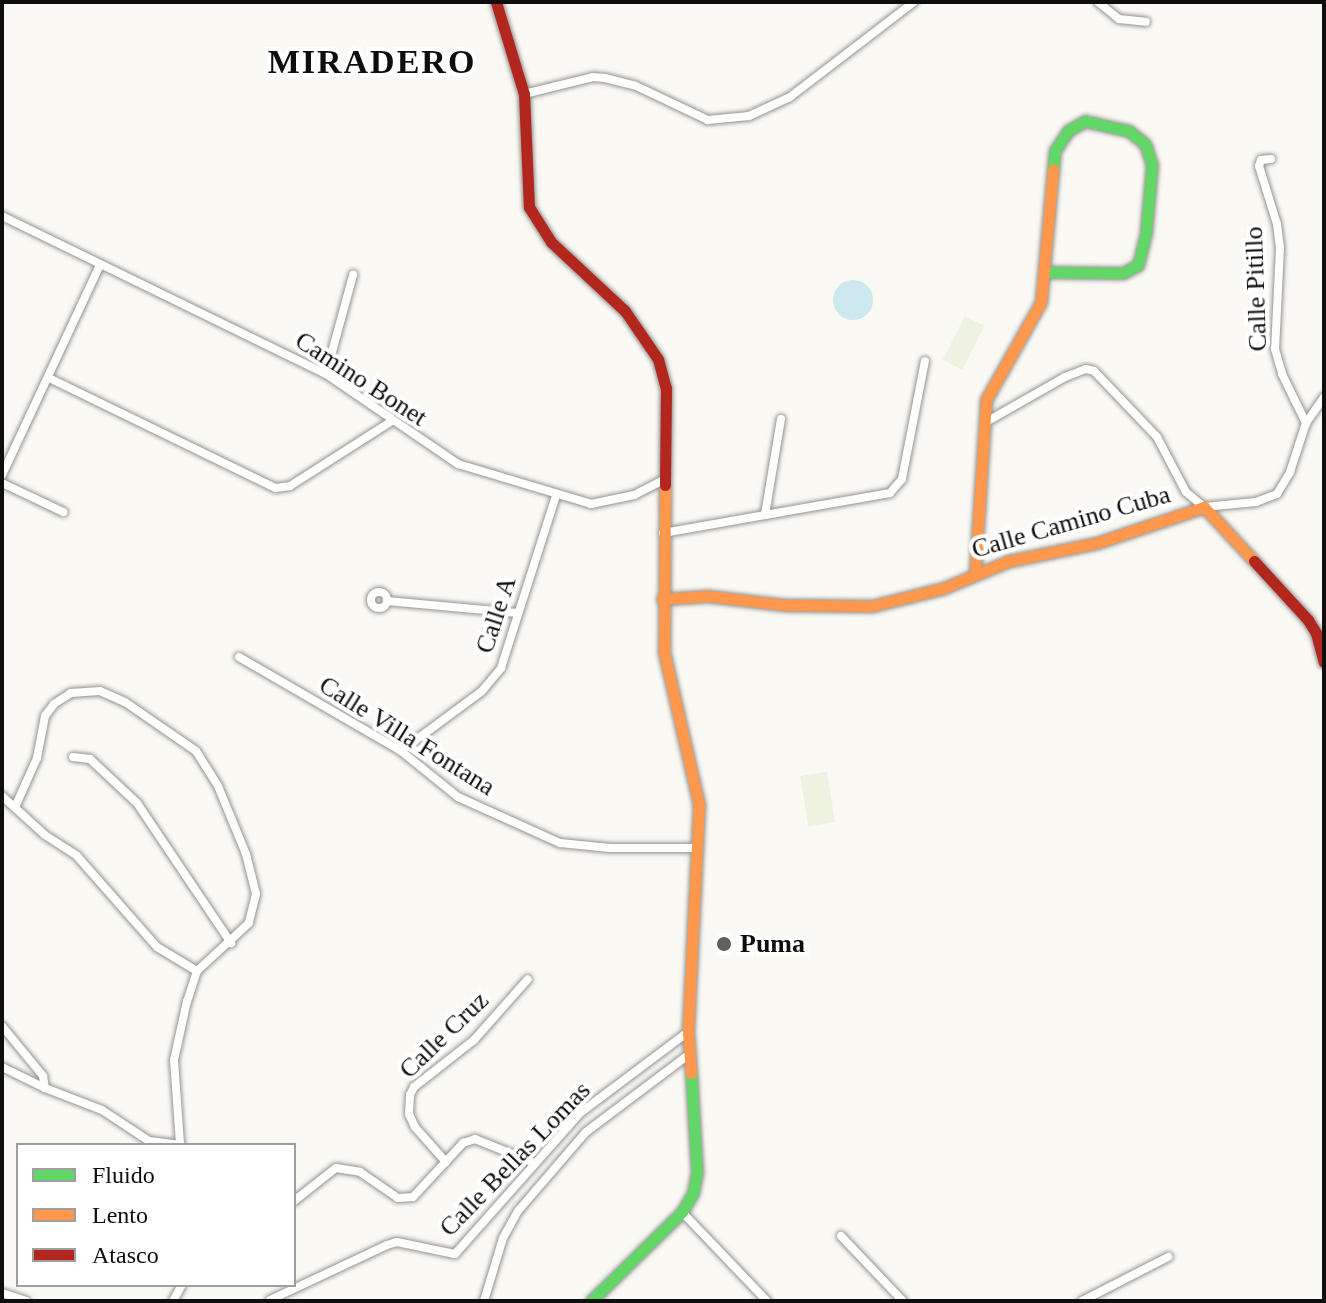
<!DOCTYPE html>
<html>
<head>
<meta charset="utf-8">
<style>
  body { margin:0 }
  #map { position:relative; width:1326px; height:1303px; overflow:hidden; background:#faf9f4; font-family:Georgia,serif }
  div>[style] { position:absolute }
  .pitch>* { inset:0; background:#eef2e0; transform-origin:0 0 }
  .water>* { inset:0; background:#cee8f0 }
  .round { border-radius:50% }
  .roads { filter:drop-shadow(0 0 2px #949492) drop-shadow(0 0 2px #949492) }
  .street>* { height:8px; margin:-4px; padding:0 4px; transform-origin:4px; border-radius:4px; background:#fefefd }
  .street>.ring { margin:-4px; padding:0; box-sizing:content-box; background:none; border:8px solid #fefefd; border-radius:50% }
  .fast>* { height:11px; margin:-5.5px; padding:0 5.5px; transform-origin:5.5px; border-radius:5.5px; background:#63d668 }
  .slow>* { height:11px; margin:-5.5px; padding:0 5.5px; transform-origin:5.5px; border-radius:5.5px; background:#ff974d }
  .jam>* { height:11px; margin:-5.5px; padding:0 5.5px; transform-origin:5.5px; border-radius:5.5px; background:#b3261e }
  .dots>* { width:22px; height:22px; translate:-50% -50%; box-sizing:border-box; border:4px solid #fff; border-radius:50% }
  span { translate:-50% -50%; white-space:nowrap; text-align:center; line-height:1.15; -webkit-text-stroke:8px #fff; paint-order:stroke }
  .street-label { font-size:26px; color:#0e0e0e }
  .poi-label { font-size:26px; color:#0e0e0e; font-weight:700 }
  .left { translate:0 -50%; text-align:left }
  .district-label { font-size:34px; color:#0e0e0e; font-weight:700; letter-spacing:2px }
  .frame { position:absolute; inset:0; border:4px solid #0e0e0e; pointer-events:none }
  .legend { position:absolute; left:16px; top:1143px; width:280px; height:144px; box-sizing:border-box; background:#fff; border:2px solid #9f9f9f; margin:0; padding:10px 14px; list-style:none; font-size:24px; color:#0e0e0e }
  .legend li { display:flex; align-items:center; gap:16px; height:40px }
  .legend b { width:40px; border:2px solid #9f9f9f }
</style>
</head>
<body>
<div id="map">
  <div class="pitch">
    <div style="left:965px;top:316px;width:22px;height:49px;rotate:27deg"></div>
    <div style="left:827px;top:772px;width:51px;height:27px;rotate:81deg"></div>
  </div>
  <div class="water">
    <div class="round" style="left:833px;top:280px;width:40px;height:40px"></div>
  </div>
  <div class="roads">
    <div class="street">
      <div style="left:1098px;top:2px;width:27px;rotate:39deg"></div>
      <div style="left:1119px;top:19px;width:27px;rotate:6deg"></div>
      <div style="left:524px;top:94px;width:71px;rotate:-13.8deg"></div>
      <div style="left:593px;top:77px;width:12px;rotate:5deg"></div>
      <div style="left:605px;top:78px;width:30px;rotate:14deg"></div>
      <div style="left:634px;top:85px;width:82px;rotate:25.3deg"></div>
      <div style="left:708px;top:120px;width:41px;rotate:-5.6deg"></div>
      <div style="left:749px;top:116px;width:45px;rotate:-24.9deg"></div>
      <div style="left:790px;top:97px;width:156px;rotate:-37.5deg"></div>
      <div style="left:1271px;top:159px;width:10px;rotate:174deg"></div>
      <div style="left:1261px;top:160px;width:6px;rotate:108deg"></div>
      <div style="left:1259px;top:166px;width:61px;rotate:72.8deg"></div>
      <div style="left:1277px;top:224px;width:24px;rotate:83deg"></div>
      <div style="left:1280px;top:248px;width:101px;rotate:92.8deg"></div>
      <div style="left:1275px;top:349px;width:26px;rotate:74deg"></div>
      <div style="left:1282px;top:374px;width:55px;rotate:63.9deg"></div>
      <div style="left:2px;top:216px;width:360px;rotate:26deg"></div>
      <div style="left:326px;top:374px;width:160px;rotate:34.3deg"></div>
      <div style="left:458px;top:464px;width:139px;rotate:16.7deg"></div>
      <div style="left:591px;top:504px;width:44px;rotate:-11.8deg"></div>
      <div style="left:634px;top:495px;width:34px;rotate:-27deg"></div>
      <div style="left:326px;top:374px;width:103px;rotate:-74.7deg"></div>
      <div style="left:49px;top:378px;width:252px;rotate:25.9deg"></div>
      <div style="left:276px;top:488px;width:14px;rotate:-8deg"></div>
      <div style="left:290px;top:486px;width:121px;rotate:-32.5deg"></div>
      <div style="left:781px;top:419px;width:97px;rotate:99.5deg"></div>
      <div style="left:765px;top:515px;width:127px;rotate:-10deg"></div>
      <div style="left:890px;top:493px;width:18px;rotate:-49deg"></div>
      <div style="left:902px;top:479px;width:120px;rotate:-79deg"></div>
      <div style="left:986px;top:422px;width:91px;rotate:-29.7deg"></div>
      <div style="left:1065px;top:377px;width:22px;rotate:-21deg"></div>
      <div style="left:1086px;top:369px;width:8px;rotate:14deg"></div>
      <div style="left:1094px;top:371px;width:91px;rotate:46.3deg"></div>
      <div style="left:1157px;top:437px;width:62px;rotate:62.2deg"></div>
      <div style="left:1186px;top:492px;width:23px;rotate:40deg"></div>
      <div style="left:1204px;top:507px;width:52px;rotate:-5.5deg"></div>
      <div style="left:1256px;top:502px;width:22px;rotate:-21deg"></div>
      <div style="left:1277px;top:494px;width:26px;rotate:-59deg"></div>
      <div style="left:1290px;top:472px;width:52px;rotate:-71.9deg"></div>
      <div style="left:1306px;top:423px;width:32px;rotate:-55deg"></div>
      <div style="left:2px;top:475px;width:232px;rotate:-65deg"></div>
      <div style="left:2px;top:483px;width:68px;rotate:25.4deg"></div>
      <div style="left:663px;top:533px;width:104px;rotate:-10deg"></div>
      <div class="ring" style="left:371px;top:592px;width:8px;height:8px"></div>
      <div style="left:387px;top:601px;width:131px;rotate:5.3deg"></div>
      <div style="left:239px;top:657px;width:187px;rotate:30.1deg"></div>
      <div style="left:401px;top:751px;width:73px;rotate:38.9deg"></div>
      <div style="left:458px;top:797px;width:112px;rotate:24.3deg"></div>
      <div style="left:560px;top:843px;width:50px;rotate:5.7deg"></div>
      <div style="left:610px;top:848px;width:89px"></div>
      <div style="left:401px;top:751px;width:101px;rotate:-36.5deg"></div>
      <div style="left:482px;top:691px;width:30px;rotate:-50deg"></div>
      <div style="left:501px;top:668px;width:181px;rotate:-72.3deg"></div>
      <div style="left:73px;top:757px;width:17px;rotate:7deg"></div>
      <div style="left:90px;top:759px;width:64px;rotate:43.1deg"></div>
      <div style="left:137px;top:803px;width:169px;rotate:56.1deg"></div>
      <div style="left:2px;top:796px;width:58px;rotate:42.2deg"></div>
      <div style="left:45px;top:835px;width:38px;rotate:33deg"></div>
      <div style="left:77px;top:856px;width:121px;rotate:48.7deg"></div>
      <div style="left:157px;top:947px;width:47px;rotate:31deg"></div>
      <div style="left:16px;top:805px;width:51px;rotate:-65.9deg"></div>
      <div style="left:37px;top:758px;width:43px;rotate:-79.2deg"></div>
      <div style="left:45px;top:716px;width:15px;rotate:-53deg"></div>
      <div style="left:54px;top:704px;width:20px;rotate:-33deg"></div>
      <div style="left:71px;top:693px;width:29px;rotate:-4deg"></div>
      <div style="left:100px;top:691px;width:27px;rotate:24deg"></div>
      <div style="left:125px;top:702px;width:86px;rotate:34.6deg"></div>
      <div style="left:196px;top:751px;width:41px;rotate:57.8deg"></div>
      <div style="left:218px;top:786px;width:74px;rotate:67.6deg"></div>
      <div style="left:246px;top:854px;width:41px;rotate:76deg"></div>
      <div style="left:256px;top:894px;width:30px;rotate:104deg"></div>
      <div style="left:249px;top:923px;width:71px;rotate:137.3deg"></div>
      <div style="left:197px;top:971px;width:32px;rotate:108deg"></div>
      <div style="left:187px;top:1001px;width:60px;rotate:102.4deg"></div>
      <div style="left:174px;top:1060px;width:84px;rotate:85.9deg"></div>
      <div style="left:2px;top:1026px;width:65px;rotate:50.6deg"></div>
      <div style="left:43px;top:1076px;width:12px;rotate:81deg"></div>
      <div style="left:2px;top:1067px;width:48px;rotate:26deg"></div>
      <div style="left:45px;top:1088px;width:61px;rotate:21.1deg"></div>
      <div style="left:102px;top:1110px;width:56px;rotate:33.4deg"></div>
      <div style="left:149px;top:1141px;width:32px;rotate:7deg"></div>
      <div style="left:446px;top:1162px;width:47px;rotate:-131.5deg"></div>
      <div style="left:415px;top:1127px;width:14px;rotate:-115deg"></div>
      <div style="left:409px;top:1114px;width:19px;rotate:-87deg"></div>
      <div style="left:410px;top:1095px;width:9px;rotate:-63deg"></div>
      <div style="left:414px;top:1087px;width:76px;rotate:-38.1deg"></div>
      <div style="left:474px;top:1040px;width:81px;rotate:-48.5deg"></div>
      <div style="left:294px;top:1201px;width:53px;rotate:-38.2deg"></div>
      <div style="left:336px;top:1168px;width:24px;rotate:9deg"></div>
      <div style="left:360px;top:1172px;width:46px;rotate:34.4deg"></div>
      <div style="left:398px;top:1198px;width:15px;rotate:-4deg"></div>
      <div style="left:413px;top:1197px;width:74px;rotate:-47.2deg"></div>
      <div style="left:463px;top:1143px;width:13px;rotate:-18deg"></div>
      <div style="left:475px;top:1139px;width:64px;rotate:22.1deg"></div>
      <div style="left:682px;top:1212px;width:123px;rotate:46.3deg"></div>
      <div style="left:841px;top:1236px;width:90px;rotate:46.4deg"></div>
      <div style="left:2px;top:1293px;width:25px;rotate:18deg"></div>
      <div style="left:270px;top:1300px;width:129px;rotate:-25.2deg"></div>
      <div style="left:387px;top:1245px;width:10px;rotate:-17deg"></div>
      <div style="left:397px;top:1242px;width:59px;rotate:11.7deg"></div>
      <div style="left:455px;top:1254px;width:188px;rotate:-48.4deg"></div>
      <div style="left:580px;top:1113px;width:135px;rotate:-36.9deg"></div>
      <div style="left:173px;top:1301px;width:18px;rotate:-61deg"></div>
      <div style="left:484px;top:1301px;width:66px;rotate:-73.2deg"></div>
      <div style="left:503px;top:1238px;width:31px;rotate:-61deg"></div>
      <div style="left:518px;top:1211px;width:104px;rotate:-49.3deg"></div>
      <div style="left:586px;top:1132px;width:128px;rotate:-37deg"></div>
      <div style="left:1082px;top:1301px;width:97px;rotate:-27.1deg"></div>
    </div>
    <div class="fast">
      <div style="left:1044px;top:272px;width:79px;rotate:0.7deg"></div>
      <div style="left:1123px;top:273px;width:17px;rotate:-28deg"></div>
      <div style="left:1138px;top:265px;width:34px;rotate:-76deg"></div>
      <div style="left:1146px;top:232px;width:67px;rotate:-84.9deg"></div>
      <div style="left:1152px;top:165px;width:22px;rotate:-108deg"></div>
      <div style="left:1145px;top:144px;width:21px;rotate:-141deg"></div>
      <div style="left:1129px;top:131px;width:45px;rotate:-167.2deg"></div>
      <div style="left:1085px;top:121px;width:20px;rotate:150deg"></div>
      <div style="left:1068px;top:131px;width:23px;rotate:124deg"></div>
      <div style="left:1055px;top:150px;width:20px;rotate:96deg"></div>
      <div style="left:591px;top:1301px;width:127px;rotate:-44.4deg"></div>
      <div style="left:682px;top:1212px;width:22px;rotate:-60deg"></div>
      <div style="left:693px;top:1193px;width:20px;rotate:-79deg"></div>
      <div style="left:697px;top:1173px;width:100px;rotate:-93.4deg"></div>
    </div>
    <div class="slow">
      <div style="left:665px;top:485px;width:167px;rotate:90.3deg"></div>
      <div style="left:664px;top:652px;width:157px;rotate:77.1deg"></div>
      <div style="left:699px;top:805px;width:227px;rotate:92.8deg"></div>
      <div style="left:688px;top:1032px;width:41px;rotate:85.8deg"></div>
      <div style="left:975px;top:572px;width:172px;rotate:-86.3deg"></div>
      <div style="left:986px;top:400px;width:112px;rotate:-60.7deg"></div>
      <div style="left:1041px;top:302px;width:133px;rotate:-84.8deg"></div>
      <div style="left:662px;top:599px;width:46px;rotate:-3.7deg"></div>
      <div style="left:708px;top:596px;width:78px;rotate:6.7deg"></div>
      <div style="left:785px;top:605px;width:87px;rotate:0.7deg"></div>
      <div style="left:872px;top:606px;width:74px;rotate:-14deg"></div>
      <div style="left:944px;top:588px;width:70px;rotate:-22.6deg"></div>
      <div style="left:1009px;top:561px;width:90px;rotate:-11.6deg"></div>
      <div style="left:1097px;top:543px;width:113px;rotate:-18.6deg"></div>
      <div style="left:1204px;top:507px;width:74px;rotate:47.2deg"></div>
    </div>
    <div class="jam">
      <div style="left:496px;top:2px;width:96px;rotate:73.1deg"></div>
      <div style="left:524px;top:94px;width:113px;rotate:87.5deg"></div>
      <div style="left:529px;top:207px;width:41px;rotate:57.8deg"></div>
      <div style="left:551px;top:242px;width:101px;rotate:43deg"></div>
      <div style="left:625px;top:311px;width:58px;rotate:55.5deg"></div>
      <div style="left:658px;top:359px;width:30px;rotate:75deg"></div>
      <div style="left:666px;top:388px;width:97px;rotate:90.6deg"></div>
      <div style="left:1254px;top:561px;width:80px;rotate:47.5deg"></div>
      <div style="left:1308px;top:620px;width:15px;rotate:58deg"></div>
      <div style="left:1316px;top:633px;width:30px;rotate:75deg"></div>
    </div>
  </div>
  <div class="dots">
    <div style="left:724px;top:944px;background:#61605e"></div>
  </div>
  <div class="street-label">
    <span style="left:1256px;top:289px;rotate:-92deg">Calle Pitillo</span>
    <span style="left:361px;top:379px;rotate:33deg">Camino Bonet</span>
    <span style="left:1071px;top:522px;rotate:-16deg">Calle Camino Cuba</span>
    <span style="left:496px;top:615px;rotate:-72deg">Calle A</span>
    <span style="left:407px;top:736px;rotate:32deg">Calle Villa Fontana</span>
    <span style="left:444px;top:1035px;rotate:-44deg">Calle Cruz</span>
    <span style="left:515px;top:1159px;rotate:-46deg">Calle Bellas Lomas</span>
  </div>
  <div class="poi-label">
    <span class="left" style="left:740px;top:944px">Puma</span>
  </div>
  <div class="district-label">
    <span style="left:372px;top:62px">MIRADERO</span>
  </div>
  <div class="frame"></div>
  <ul class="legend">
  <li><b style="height:10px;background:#63d668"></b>Fluido</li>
  <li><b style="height:10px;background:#ff974d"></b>Lento</li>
  <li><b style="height:10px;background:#b3261e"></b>Atasco</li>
  </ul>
</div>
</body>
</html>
